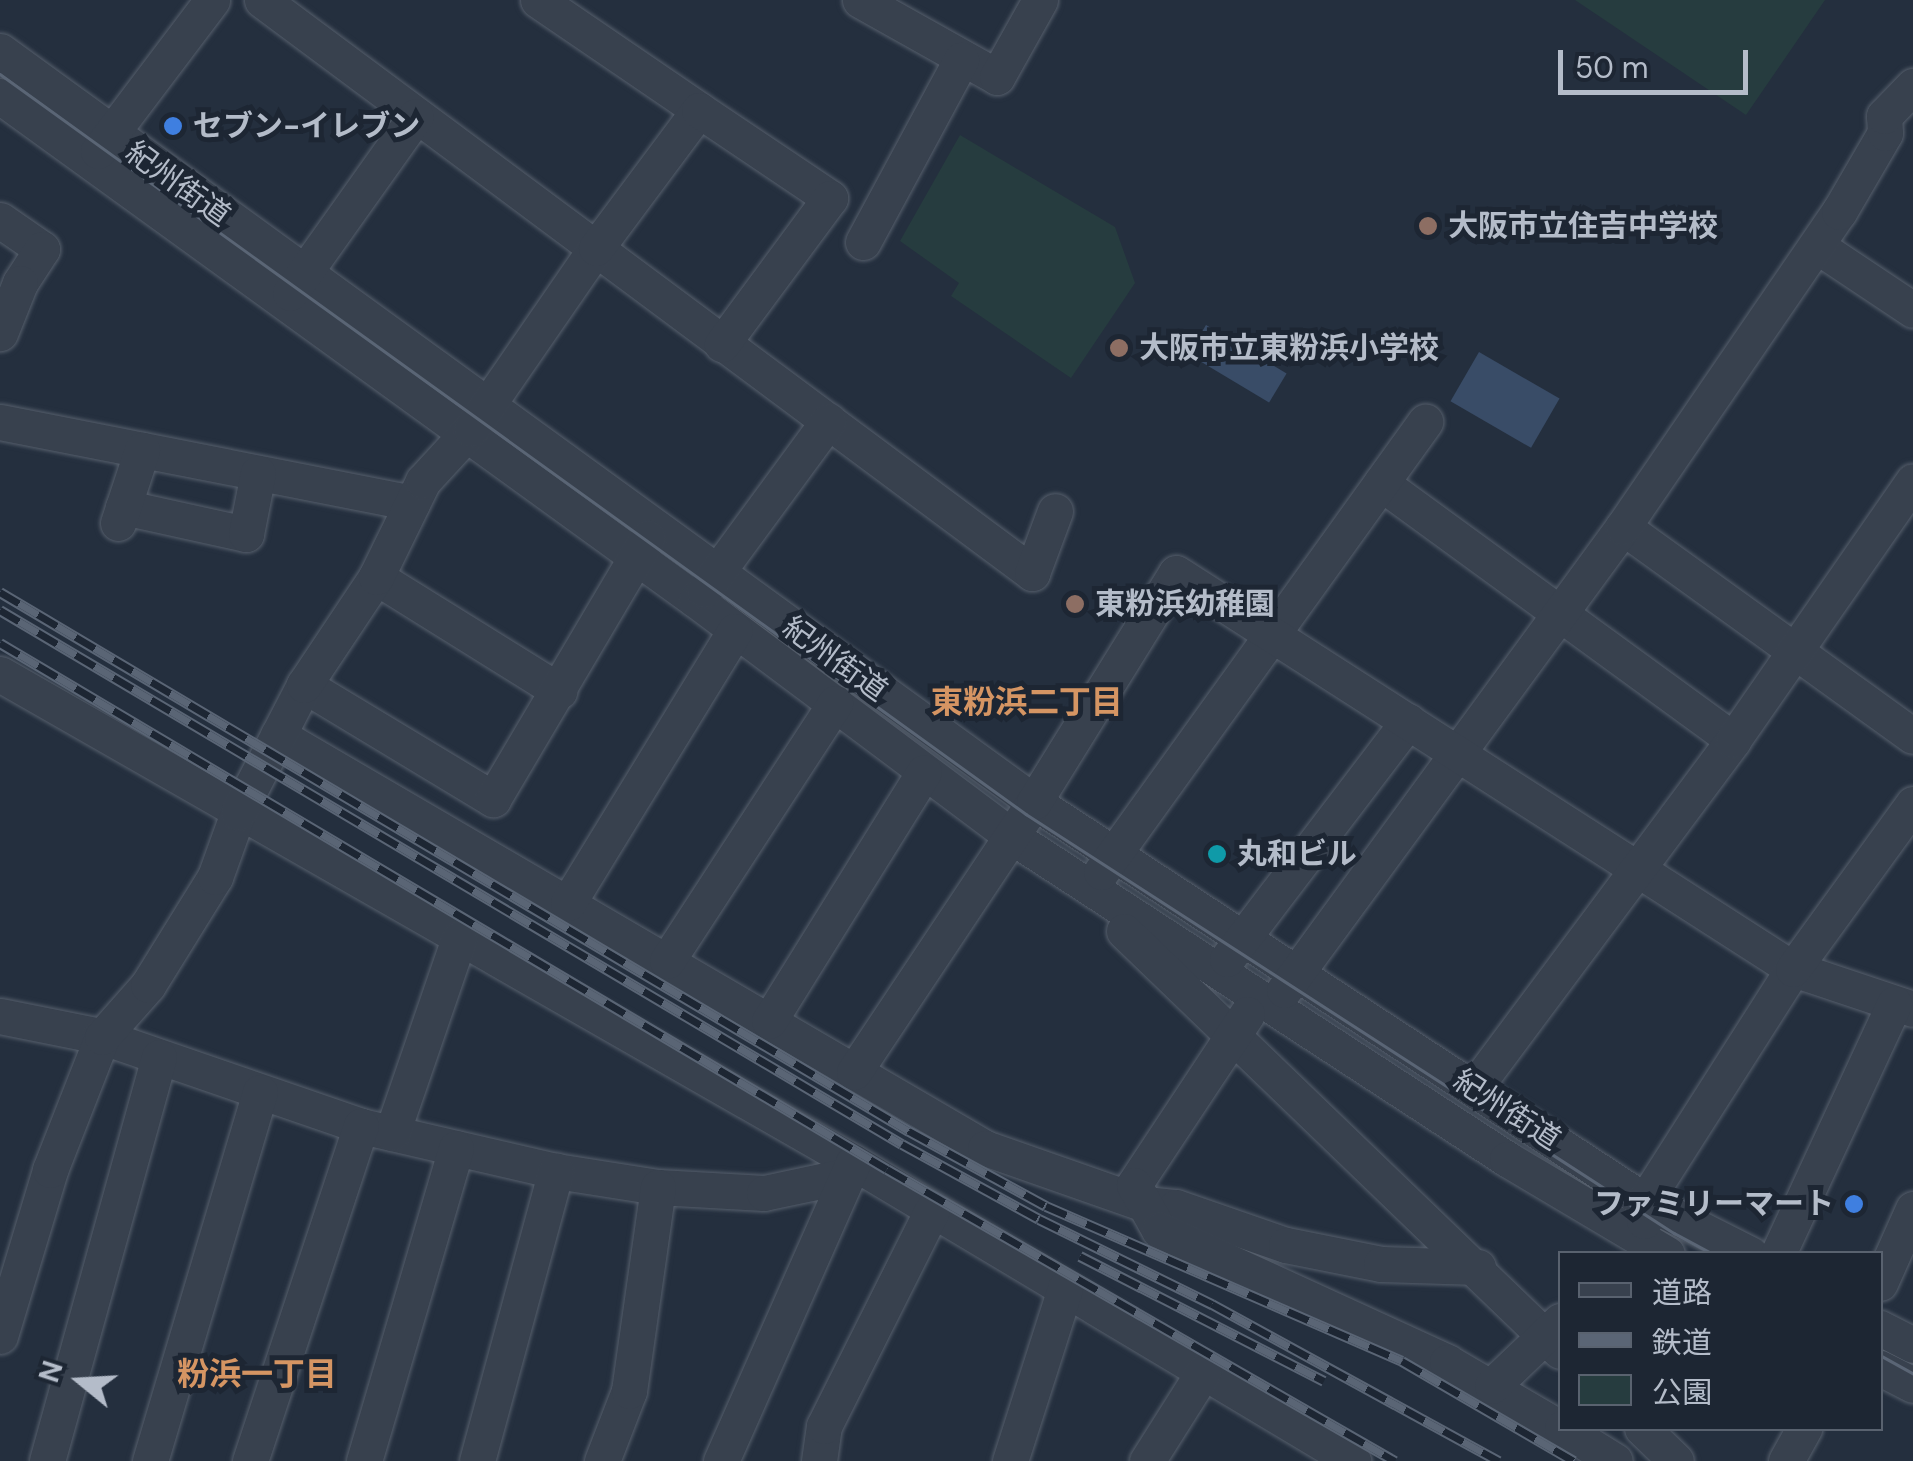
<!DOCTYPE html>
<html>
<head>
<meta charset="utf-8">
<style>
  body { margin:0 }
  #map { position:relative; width:1913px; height:1461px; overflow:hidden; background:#242f3e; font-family:"DM Sans","Noto Sans JP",sans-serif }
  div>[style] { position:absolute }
  .green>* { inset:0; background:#263c3f }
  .water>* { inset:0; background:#394c67; transform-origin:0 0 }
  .roads { filter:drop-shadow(0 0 2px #565f6c) drop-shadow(0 0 2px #565f6c) }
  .minor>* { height:35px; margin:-17.5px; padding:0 17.5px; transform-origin:17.5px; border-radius:17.5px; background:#38414e }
  .tram>* { height:2.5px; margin:-1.25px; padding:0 1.25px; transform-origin:1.25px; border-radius:1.25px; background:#5a6575 }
  .rail>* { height:11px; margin-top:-5.5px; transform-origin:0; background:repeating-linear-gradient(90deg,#1d2633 0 22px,#5a6575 0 44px); box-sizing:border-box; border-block:2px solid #5a6575 }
  .dots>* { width:28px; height:28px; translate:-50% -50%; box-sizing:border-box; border:5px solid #1d2633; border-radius:50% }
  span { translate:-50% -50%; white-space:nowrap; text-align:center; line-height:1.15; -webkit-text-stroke:10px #1d2633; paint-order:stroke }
  .poi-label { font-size:30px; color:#b4bcc9; font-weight:700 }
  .left { translate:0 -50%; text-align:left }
  .right { translate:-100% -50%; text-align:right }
  .street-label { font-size:30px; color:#b4bcc9 }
  .neighbourhood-label { font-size:32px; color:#d59563; font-weight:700 }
  .legend { position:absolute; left:1558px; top:1251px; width:325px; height:180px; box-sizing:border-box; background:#1d2633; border:2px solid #59626f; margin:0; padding:12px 18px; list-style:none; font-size:30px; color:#b4bcc9 }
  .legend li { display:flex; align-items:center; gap:20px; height:50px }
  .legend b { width:50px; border:2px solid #59626f }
  .north { position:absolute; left:30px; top:1331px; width:100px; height:100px; -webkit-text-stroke:8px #1d2633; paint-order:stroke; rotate:288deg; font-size:28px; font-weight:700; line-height:40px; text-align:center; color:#b4bcc9 }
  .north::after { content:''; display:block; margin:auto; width:35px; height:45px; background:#b4bcc9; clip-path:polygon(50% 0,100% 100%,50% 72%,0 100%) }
  .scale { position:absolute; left:1558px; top:50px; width:190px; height:45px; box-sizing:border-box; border:5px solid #b4bcc9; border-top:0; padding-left:12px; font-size:30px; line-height:35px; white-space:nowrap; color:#b4bcc9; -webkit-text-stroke:8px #1d2633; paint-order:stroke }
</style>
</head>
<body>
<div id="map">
  <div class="green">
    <div style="clip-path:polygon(1575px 0,1825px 0,1746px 115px)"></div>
    <div style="clip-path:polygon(960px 135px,1115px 227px,1135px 283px,1071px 378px,951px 296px,959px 283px,900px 241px)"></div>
  </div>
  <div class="water">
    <div style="left:1206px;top:325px;width:94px;height:34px;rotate:31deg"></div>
    <div style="left:1479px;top:352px;width:93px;height:57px;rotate:30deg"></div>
  </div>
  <div class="roads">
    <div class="minor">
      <div style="left:262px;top:0;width:960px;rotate:36.65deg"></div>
      <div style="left:1032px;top:573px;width:66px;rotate:-69.6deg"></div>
      <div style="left:538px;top:0;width:195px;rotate:34.3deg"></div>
      <div style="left:860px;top:0;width:157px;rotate:29.3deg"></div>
      <div style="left:997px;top:77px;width:88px;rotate:-60.8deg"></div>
      <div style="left:0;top:51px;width:1278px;rotate:35.99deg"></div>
      <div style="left:1034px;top:802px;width:730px;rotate:33.15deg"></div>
      <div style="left:1645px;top:1201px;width:118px;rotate:26.8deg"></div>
      <div style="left:0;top:96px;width:859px;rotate:35.91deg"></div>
      <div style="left:696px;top:600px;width:394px;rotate:36.8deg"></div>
      <div style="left:1011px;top:836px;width:592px;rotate:33.07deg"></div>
      <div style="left:1507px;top:1159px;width:186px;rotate:30.7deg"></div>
      <div style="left:98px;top:151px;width:189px;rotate:-52.9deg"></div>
      <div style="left:0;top:220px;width:51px;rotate:34.6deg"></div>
      <div style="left:42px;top:249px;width:40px;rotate:122.9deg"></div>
      <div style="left:20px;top:283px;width:54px;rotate:111.8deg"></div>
      <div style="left:863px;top:242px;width:207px;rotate:-61.7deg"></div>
      <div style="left:1817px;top:246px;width:115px;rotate:33.7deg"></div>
      <div style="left:290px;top:293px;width:217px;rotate:-54.6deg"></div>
      <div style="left:0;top:422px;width:420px;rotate:11.1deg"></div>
      <div style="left:1381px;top:483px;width:436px;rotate:36.1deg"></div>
      <div style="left:123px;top:507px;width:126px;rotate:12.4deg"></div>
      <div style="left:246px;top:534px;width:62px;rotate:-78.9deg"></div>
      <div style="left:118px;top:523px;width:77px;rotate:-71.8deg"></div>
      <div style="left:1623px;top:527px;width:357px;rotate:35.8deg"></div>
      <div style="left:376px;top:577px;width:216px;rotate:31.9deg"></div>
      <div style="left:704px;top:590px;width:210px;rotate:-53.7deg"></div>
      <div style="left:0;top:674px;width:983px;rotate:29.77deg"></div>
      <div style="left:853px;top:1162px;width:583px;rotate:30.88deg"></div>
      <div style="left:304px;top:685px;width:221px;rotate:31.1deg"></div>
      <div style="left:493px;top:799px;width:304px;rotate:-59.4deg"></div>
      <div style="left:278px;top:735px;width:819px;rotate:30.29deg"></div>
      <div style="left:985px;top:1148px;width:170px;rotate:19.3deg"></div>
      <div style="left:1145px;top:1204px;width:31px;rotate:6deg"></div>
      <div style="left:1176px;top:1207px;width:116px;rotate:19.1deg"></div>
      <div style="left:1286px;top:1245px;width:97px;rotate:11.3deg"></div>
      <div style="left:1381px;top:1264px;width:97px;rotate:1.8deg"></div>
      <div style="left:1101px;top:872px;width:555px;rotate:-54.25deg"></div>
      <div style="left:568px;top:903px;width:319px;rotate:-58.5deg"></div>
      <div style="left:1124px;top:931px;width:605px;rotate:43.93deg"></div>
      <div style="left:1227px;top:959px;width:299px;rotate:-52.7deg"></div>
      <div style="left:667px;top:961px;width:308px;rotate:-56.9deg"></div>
      <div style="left:1284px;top:990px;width:574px;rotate:-53.79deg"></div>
      <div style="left:1623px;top:527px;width:382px;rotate:-55.6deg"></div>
      <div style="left:1839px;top:212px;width:91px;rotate:-59.8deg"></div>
      <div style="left:1885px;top:133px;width:17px;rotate:-93deg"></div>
      <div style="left:1884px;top:116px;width:42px;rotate:-46deg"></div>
      <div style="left:1247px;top:1014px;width:205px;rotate:123.5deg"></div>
      <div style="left:1134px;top:1185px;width:51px;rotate:60.9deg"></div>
      <div style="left:1159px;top:1230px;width:317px;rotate:24.6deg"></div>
      <div style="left:1447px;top:1362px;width:131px;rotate:30.3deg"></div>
      <div style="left:0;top:1016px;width:102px;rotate:11.3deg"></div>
      <div style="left:100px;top:1036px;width:276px;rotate:19deg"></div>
      <div style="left:361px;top:1126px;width:200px;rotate:13deg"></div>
      <div style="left:556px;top:1171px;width:103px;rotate:8.9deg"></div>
      <div style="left:658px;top:1187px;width:106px;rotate:3.2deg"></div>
      <div style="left:764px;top:1193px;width:83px;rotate:-11.9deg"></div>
      <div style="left:769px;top:1021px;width:293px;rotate:-58.1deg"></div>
      <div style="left:854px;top:1072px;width:324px;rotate:-56.3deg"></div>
      <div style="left:1034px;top:802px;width:269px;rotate:-58.2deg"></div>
      <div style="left:1176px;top:573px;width:733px;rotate:32.69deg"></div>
      <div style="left:1793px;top:969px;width:126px;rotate:18.4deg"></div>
      <div style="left:1474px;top:1088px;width:434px;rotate:-53.3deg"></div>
      <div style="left:1733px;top:740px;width:315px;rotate:-55.2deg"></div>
      <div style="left:392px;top:1133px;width:206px;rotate:-71deg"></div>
      <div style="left:1644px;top:1221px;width:20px;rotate:-87deg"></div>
      <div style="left:1645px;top:1201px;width:275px;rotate:-57.5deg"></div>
      <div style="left:1793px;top:969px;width:204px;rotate:-54deg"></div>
      <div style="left:1778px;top:1254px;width:276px;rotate:-65.1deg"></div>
      <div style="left:1880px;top:1283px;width:81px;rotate:-66deg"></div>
      <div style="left:1880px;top:1328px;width:37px;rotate:27deg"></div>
      <div style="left:0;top:1336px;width:173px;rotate:-73.2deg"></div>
      <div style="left:50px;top:1170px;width:143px;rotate:-68.6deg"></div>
      <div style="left:102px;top:1037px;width:69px;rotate:-48.5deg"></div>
      <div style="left:148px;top:985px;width:127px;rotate:-58.2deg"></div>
      <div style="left:215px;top:877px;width:68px;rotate:-70.2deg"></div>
      <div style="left:238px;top:813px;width:144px;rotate:-62.7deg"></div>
      <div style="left:304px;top:685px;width:130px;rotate:-56.3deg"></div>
      <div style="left:376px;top:577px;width:107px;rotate:-63.9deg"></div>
      <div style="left:423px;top:481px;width:71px;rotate:-47.3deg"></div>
      <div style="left:471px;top:429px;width:220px;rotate:-55.4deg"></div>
      <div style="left:596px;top:248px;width:172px;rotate:-53.3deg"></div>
      <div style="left:699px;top:110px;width:158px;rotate:33.9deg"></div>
      <div style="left:830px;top:198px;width:182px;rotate:126.5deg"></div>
      <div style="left:1880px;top:1368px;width:37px;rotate:27deg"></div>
      <div style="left:1492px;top:1386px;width:94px;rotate:-43.7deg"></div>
      <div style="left:1562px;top:1428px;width:62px;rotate:31.9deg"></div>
      <div style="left:1642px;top:1428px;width:47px;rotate:44.1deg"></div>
      <div style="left:47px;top:1461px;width:419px;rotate:-74.5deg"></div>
      <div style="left:150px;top:1461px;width:385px;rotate:-73.4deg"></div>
      <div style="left:250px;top:1461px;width:353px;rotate:-71.7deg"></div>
      <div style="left:364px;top:1461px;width:326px;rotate:-73.6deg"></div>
      <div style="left:477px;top:1461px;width:301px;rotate:-74.8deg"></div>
      <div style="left:602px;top:1461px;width:75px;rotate:-68.9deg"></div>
      <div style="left:629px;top:1391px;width:206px;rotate:-81.9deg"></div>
      <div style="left:721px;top:1461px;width:326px;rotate:-66.1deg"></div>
      <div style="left:819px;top:1461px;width:35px;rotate:-82deg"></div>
      <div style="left:824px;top:1426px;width:241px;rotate:-63.4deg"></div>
      <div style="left:1010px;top:1461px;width:181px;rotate:-72.3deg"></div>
      <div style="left:1147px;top:1461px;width:107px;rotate:-57.7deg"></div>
      <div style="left:1786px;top:1461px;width:38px;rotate:-61deg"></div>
    </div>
  </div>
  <div class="tram">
    <div style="left:0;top:74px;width:1265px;rotate:35.8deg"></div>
    <div style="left:1026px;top:814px;width:772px;rotate:32.89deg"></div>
    <div style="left:1674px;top:1233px;width:44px;rotate:28.3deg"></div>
    <div style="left:1880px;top:1355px;width:38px;rotate:29deg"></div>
  </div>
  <div class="rail">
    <div style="left:0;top:592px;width:1057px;rotate:30.67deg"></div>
    <div style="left:909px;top:1131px;width:156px;rotate:28.7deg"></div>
    <div style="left:1046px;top:1206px;width:388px;rotate:23.5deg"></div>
    <div style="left:1402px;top:1361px;width:199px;rotate:30.2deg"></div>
    <div style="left:0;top:610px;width:1048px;rotate:30.63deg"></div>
    <div style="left:902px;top:1144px;width:156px;rotate:28.7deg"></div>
    <div style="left:1039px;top:1219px;width:193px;rotate:26.2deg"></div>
    <div style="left:1212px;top:1304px;width:327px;rotate:28.7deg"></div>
    <div style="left:0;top:643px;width:1031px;rotate:30.67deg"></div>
    <div style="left:887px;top:1169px;width:586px;rotate:29.89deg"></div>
    <div style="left:1080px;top:1256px;width:274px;rotate:27.1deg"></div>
  </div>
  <div class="dots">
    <div style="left:173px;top:126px;background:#3f7fe0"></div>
    <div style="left:1428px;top:226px;background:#8d6e63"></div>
    <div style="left:1119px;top:348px;background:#8d6e63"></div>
    <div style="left:1075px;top:604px;background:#8d6e63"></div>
    <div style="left:1217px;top:854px;background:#0f9aa8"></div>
    <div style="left:1854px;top:1204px;background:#3f7fe0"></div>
  </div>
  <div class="poi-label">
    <span class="left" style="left:193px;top:126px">セブン-イレブン</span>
    <span class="left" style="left:1448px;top:226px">大阪市立住吉中学校</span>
    <span class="left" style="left:1139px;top:348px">大阪市立東粉浜小学校</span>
    <span class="left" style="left:1095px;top:604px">東粉浜幼稚園</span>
    <span class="left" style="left:1237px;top:854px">丸和ビル</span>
    <span class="right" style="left:1834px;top:1204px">ファミリーマート</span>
  </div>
  <div class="street-label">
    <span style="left:178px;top:184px;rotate:36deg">紀州街道</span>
    <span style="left:835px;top:659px;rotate:36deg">紀州街道</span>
    <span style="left:1507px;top:1110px;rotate:33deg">紀州街道</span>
  </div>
  <div class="neighbourhood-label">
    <span style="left:1027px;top:702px">東粉浜二丁目</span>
    <span style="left:257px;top:1374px">粉浜一丁目</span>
  </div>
  <ul class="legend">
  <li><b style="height:12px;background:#38414e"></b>道路</li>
  <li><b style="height:12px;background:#5a6575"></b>鉄道</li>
  <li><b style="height:28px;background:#263c3f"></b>公園</li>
  </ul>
  <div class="north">N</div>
  <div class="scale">50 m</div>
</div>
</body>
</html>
